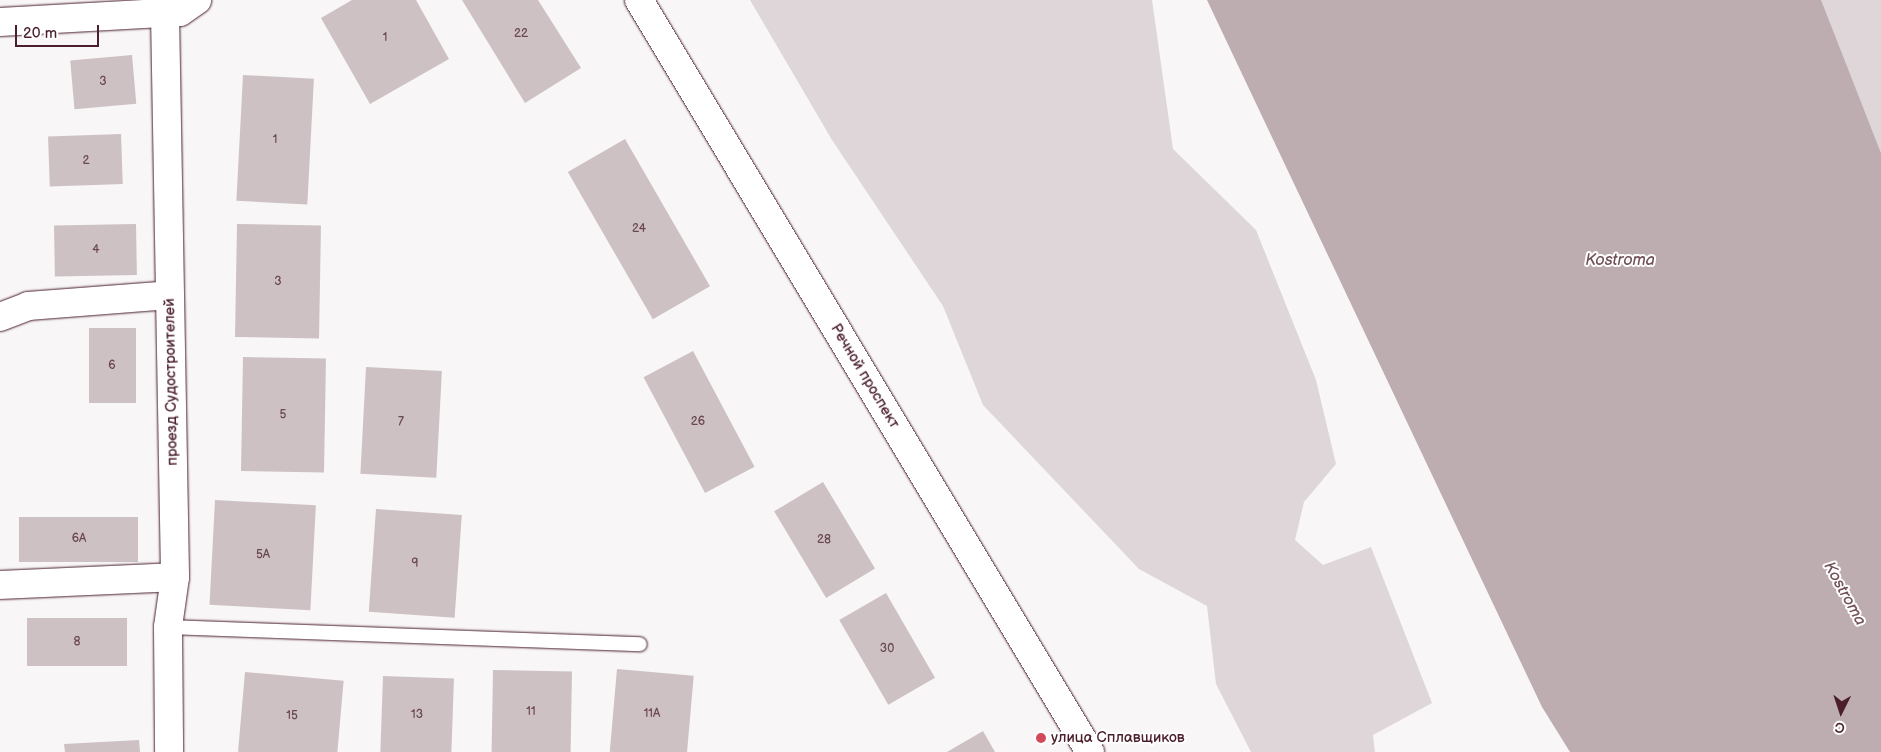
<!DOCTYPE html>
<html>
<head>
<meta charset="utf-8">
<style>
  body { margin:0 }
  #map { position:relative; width:1881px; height:752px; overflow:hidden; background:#f8f6f7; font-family:"Balsamiq Sans",sans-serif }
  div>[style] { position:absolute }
  .green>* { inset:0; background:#ded6d9 }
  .water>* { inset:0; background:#bdadb0 }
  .building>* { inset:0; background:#cdc1c4; transform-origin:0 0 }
  .roads { filter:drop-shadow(0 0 1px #4a1f2b) drop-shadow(0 0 1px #4a1f2b) }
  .service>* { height:14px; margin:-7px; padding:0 7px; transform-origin:7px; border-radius:7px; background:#fff }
  .minor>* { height:28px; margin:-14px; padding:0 14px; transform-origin:14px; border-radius:14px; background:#fff }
  .tertiary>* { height:28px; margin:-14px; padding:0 14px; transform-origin:14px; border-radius:14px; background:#fff }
  .dots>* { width:14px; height:14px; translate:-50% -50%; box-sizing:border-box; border:2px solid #fff; border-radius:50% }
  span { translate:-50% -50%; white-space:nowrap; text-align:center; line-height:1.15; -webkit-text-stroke:4px #fff; paint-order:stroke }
  .number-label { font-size:12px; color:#6b4851 }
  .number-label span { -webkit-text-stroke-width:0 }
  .street-label { font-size:15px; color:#4a1f2b }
  .poi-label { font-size:15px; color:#4a1f2b }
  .left { translate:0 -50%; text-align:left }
  .water-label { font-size:16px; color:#72515a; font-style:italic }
  .north { position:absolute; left:1816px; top:687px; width:50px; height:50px; -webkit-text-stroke:4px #fff; paint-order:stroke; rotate:184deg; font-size:14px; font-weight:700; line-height:20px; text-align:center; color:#4a1f2b }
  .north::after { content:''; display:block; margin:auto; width:18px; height:22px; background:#4a1f2b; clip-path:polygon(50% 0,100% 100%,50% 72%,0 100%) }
  .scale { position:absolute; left:15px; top:25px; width:84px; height:22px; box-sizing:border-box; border:2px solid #4a1f2b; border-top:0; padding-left:6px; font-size:15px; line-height:18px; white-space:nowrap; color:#4a1f2b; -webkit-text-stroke:4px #fff; paint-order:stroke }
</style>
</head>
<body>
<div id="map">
  <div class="green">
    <div style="clip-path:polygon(750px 0,1152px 0,1173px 149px,1256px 230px,1316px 380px,1336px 464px,1304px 502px,1295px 540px,1323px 565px,1371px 547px,1432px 703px,1373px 735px,1375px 752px,1251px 752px,1216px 684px,1207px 606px,1139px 569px,983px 405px,943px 306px,832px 140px)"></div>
    <div style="clip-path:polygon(1821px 0,1881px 0,1881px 153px,1826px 15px)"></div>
  </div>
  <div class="water">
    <div style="clip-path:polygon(1207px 0,1821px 0,1881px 153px,1881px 752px,1570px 752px,1542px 707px)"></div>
  </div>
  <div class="building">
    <div style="clip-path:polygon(352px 0,416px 0,449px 59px,370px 104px,321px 18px)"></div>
    <div style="clip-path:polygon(462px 0,538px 0,581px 68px,525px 103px)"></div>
    <div style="left:132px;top:55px;width:49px;height:62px;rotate:85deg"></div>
    <div style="left:243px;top:75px;width:71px;height:126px;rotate:3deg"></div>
    <div style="left:121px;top:134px;width:50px;height:73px;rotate:88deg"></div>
    <div style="left:625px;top:139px;width:170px;height:66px;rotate:60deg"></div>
    <div style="left:136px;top:224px;width:51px;height:82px;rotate:89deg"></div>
    <div style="left:237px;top:224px;width:84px;height:113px;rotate:1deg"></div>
    <div style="left:89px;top:328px;width:47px;height:75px"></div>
    <div style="left:693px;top:351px;width:131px;height:56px;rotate:62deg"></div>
    <div style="left:243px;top:357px;width:83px;height:114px;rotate:1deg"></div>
    <div style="left:366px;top:367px;width:76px;height:107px;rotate:3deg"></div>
    <div style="left:823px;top:482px;width:101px;height:57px;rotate:59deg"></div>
    <div style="left:215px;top:500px;width:101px;height:105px;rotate:3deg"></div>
    <div style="left:376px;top:509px;width:86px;height:103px;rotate:4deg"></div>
    <div style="left:19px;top:517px;width:119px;height:45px"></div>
    <div style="left:886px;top:593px;width:98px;height:54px;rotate:60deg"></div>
    <div style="left:127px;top:618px;width:48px;height:100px;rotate:90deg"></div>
    <div style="left:617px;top:669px;width:77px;height:83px;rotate:5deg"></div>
    <div style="left:493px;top:670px;width:79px;height:82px;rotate:1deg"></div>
    <div style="left:245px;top:672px;width:99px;height:80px;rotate:5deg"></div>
    <div style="left:383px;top:676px;width:71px;height:76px;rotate:2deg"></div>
    <div style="clip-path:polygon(983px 731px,995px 752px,947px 752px)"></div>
    <div style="clip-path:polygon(139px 740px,140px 752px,65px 752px,64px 744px)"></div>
  </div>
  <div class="roads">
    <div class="service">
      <div style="left:168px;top:627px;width:472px;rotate:2.1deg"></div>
    </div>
    <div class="minor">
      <div style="left:165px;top:13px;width:564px;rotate:88.98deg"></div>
      <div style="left:175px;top:577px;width:50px;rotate:98deg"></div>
      <div style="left:168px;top:627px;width:125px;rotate:89.5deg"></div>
      <div style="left:0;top:22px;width:180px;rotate:-3.2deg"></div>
      <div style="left:180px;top:12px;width:21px;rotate:-35deg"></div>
      <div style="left:0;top:317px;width:30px;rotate:-21deg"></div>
      <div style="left:28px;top:306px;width:142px;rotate:-4.4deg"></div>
      <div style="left:0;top:585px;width:175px;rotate:-2.6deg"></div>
    </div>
    <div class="tertiary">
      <div style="left:639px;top:0;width:877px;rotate:59.05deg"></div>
    </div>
  </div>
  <div class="dots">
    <div style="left:1041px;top:738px;background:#d1495b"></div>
  </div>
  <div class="number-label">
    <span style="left:521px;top:34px">22</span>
    <span style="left:385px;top:38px">1</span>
    <span style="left:103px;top:82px">3</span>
    <span style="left:275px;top:140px">1</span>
    <span style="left:86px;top:161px">2</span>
    <span style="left:639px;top:229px">24</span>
    <span style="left:96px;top:250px">4</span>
    <span style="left:278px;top:282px">3</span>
    <span style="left:112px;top:366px">6</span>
    <span style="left:283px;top:415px">5</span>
    <span style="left:401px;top:422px">7</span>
    <span style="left:698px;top:422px">26</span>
    <span style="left:79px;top:539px">6А</span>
    <span style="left:824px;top:540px">28</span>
    <span style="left:263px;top:555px">5А</span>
    <span style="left:415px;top:564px">9</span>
    <span style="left:77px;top:642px">8</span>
    <span style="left:887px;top:649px">30</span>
    <span style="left:531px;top:712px">11</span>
    <span style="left:652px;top:714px">11А</span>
    <span style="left:417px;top:715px">13</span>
    <span style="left:292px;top:716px">15</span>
  </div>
  <div class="street-label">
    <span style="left:865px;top:376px;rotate:59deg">Речной проспект</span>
    <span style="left:171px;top:382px;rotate:-91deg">проезд Судостроителей</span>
  </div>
  <div class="poi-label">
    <span class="left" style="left:1051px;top:738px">улица Сплавщиков</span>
  </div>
  <div class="water-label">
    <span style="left:1620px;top:261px">Kostroma</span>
    <span style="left:1844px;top:594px;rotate:61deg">Kostroma</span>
  </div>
  <div class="north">С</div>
  <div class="scale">20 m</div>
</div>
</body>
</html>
